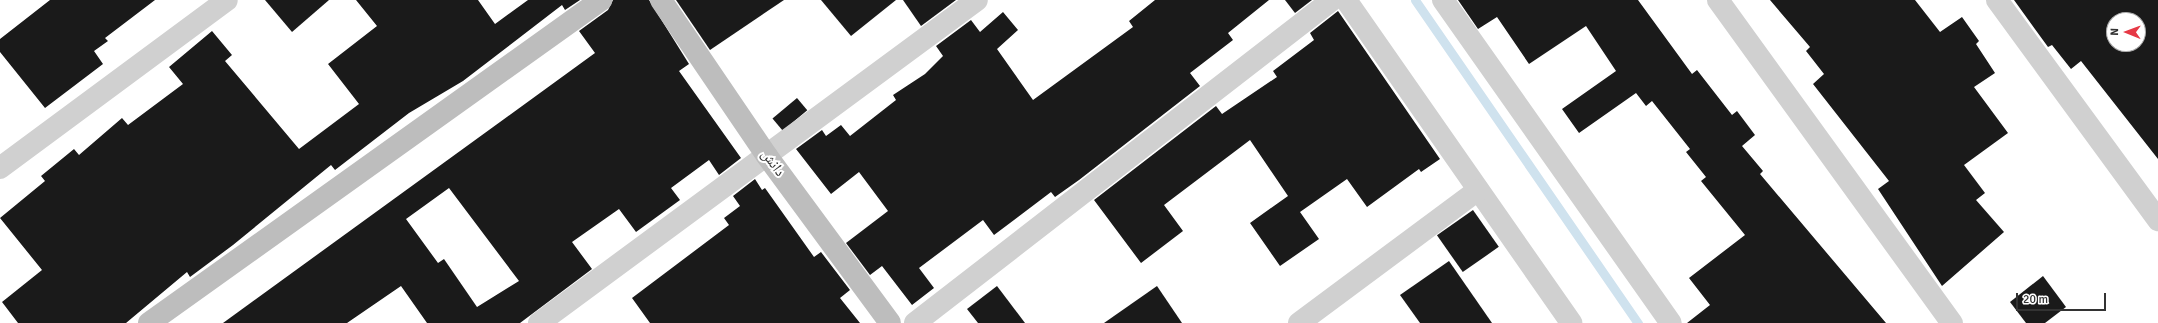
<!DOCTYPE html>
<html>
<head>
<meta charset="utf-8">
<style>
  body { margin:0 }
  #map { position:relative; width:2158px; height:323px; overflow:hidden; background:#fff; font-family:Signika,"Noto Naskh Arabic",sans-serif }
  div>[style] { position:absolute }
  .stream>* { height:9px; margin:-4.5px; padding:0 4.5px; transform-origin:4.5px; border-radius:4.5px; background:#cfe2ee }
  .building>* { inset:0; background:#1a1a1a; transform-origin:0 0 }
  .street>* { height:22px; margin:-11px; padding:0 11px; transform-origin:11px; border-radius:11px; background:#d0d0d0 }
  .secondary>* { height:22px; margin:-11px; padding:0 11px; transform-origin:11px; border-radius:11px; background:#bdbdbd }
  span { translate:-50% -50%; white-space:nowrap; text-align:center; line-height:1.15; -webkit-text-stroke:4px #fff; paint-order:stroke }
  .street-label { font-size:15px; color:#333 }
  .north { position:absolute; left:2106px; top:12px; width:40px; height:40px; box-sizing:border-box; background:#fff; border:1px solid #adadad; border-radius:50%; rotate:271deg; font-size:11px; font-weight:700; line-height:16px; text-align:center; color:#333 }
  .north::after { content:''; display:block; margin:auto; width:14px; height:18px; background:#e63946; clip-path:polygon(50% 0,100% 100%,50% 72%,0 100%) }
  .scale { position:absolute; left:2016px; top:293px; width:90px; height:18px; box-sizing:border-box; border:2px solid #333; border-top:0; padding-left:5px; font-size:12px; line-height:14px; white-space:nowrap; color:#333; -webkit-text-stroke:3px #fff; paint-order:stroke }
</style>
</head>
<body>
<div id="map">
  <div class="stream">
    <div style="left:1415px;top:0;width:393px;rotate:55.4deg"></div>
  </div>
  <div class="building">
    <div style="clip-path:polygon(50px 0,155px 0,105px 38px,108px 41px,94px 51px,103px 64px,45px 108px,0 52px,0 39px)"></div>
    <div style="clip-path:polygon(265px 0,329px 0,292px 32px)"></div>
    <div style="clip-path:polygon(356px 0,478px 0,495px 24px,528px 0,580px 0,565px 10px,562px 5px,463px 81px,409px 113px,335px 170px,331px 165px,233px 245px,190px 277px,187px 272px,126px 323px,18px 323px,2px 302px,42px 270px,0 218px,45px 181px,41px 176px,74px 149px,79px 155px,122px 118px,128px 125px,183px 84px,169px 67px,212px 31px,232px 55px,225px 61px,299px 149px,359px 104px,328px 64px,377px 26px)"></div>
    <div style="clip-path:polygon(evenodd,613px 0,649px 0,689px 64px,679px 71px,741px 158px,719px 175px,709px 160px,671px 188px,680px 200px,636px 232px,619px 209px,572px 242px,592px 269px,520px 323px,427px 323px,401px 286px,347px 323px,223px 323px,595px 53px,579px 31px,608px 10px,613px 0,449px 188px,519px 281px,477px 307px,444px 259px,438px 263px,406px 219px,449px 188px)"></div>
    <div style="clip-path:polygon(676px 0,784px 0,710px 50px)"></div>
    <div style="clip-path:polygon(821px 0,896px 0,851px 36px)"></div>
    <div style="clip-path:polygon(903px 0,956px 0,921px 26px)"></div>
    <div style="clip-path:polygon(1155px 0,1269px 0,1228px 33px,1233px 40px,1190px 73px,1200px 86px,1079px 180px,1055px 197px,1051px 192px,994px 235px,983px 220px,919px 268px,934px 288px,912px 305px,882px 266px,870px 275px,846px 243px,888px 211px,859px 172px,831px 194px,796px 149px,822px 130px,826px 136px,841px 125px,850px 136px,896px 100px,893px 95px,925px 74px,943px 56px,936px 46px,971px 20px,980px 32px,1003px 12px,1018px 30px,997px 49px,1033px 100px,1133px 27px,1129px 21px)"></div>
    <div style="clip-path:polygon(1285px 0,1312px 0,1295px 13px)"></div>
    <div style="clip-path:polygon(1458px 0,1638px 0,1692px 74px,1697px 70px,1732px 115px,1737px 111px,1755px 135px,1742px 146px,1763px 171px,1760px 174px,1886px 323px,1687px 323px,1710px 305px,1689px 278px,1745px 235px,1701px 181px,1706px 177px,1686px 152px,1690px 149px,1652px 101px,1646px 106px,1636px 93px,1579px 133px,1562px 109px,1616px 71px,1586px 26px,1529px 64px,1497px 17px,1478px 29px)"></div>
    <div style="clip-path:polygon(1770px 0,1915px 0,1940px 32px,1962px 17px,1979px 41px,1976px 44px,1995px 73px,1974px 87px,2008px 133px,1964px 165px,1985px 193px,1976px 200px,2004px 232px,1942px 286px,1878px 189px,1889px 181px,1813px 84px,1824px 74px,1806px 51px,1810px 47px)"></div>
    <div style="clip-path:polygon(evenodd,2014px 0,2158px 0,2158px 159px,2081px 61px,2071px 69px,2052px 45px,2048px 47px,2014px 0,2114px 20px,2138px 20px,2138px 44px,2114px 44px,2114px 20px)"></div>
    <div style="clip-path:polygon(1338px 11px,1440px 159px,1421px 172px,1419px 169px,1367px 207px,1347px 179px,1300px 212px,1319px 239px,1280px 266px,1250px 223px,1288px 196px,1250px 140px,1164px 205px,1183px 231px,1141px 263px,1094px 200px,1216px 106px,1222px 114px,1277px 77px,1273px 71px,1314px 40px,1310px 33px)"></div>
    <div style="left:797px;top:98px;width:16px;height:32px;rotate:50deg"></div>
    <div style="clip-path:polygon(755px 179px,762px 190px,765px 188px,814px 257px,821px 252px,850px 290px,840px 298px,860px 323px,650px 323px,632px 298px,729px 225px,724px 218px,740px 206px,733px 196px)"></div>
    <div style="left:1473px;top:210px;width:45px;height:44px;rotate:55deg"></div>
    <div style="clip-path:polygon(1449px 261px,1492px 323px,1420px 323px,1400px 295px)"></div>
    <div style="clip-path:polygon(2043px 276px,2066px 307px,2045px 323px,2026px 323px,2010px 302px)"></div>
    <div style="clip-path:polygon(997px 286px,1025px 323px,978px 323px,967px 309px)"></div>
    <div style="clip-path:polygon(1157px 286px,1182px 323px,1104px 323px)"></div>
  </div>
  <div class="street">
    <div style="left:1346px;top:0;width:394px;rotate:55.1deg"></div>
    <div style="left:1443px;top:0;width:395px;rotate:54.8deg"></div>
    <div style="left:1718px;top:0;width:399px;rotate:54.1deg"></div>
    <div style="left:1997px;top:0;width:273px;rotate:53.8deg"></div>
    <div style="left:0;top:168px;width:282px;rotate:-36.5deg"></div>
    <div style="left:539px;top:323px;width:544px;rotate:-36.41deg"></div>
    <div style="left:915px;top:323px;width:527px;rotate:-37.76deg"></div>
    <div style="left:1299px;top:323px;width:223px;rotate:-36.6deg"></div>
  </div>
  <div class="secondary">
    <div style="left:661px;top:0;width:189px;rotate:55.8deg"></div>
    <div style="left:767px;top:156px;width:207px;rotate:53.6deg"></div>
    <div style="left:149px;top:323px;width:556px;rotate:-35.55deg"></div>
  </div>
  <div class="street-label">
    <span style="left:773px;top:163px;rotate:54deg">دانش</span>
  </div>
  <div class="north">N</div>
  <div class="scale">20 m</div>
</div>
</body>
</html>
